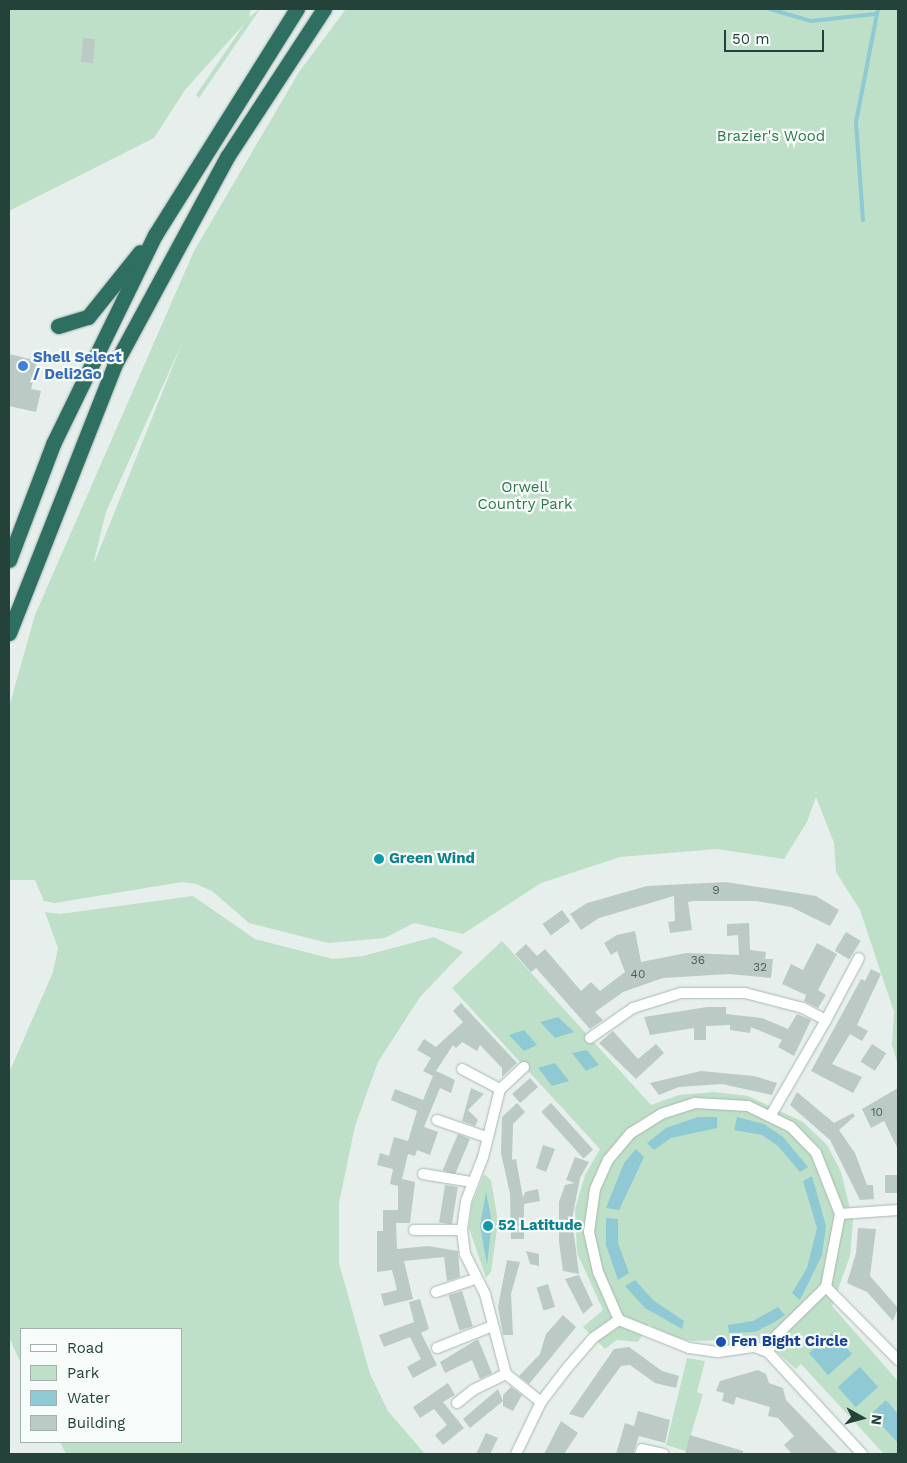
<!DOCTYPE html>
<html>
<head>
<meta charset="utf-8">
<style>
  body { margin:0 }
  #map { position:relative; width:907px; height:1463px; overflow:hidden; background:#e6efeb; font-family:"Work Sans",sans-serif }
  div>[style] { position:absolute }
  .green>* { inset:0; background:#bfe0c8 }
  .water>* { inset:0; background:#8ec9d4; transform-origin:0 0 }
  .stream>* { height:4px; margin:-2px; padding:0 2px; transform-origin:2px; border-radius:2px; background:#8ec9d4 }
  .building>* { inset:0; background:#bbcac4; transform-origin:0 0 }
  .roads { filter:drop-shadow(0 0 1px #a8b8b2) drop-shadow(0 0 1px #a8b8b2) }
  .street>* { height:10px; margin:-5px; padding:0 5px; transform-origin:5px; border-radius:5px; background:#fff }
  .highway>* { height:15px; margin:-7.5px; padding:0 7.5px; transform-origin:7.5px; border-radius:7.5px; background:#2f6f62 }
  .dots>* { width:14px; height:14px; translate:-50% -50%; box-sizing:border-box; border:2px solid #f7fbf9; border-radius:50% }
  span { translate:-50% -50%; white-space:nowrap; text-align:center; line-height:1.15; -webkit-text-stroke:4.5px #f7fbf9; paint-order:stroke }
  .number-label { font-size:12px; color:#4a645c }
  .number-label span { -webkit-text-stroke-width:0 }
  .park-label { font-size:15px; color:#2d7a4b }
  .shop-label { font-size:15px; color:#366cbe; font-weight:700 }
  .left { translate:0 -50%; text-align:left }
  .culture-label { font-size:15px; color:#0d838f; font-weight:700 }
  .transit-label { font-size:15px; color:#164399; font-weight:700 }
  .frame { position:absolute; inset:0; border:10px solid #24423a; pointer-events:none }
  .legend { position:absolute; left:20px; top:1328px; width:162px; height:115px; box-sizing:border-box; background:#f7fbf9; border:1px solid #a3b1ad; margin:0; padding:6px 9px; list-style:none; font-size:15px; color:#24423a }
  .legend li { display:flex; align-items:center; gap:10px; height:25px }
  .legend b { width:25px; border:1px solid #a3b1ad }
  .north { position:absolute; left:837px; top:1393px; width:50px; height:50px; -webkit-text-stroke:4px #f7fbf9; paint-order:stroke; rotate:97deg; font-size:14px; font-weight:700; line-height:20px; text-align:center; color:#24423a }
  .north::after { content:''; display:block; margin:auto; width:18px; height:22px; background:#24423a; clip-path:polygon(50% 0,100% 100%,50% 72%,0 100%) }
  .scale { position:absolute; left:724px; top:30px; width:100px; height:22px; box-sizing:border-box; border:2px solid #24423a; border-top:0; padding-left:6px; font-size:15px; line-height:18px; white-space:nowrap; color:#24423a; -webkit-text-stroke:4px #f7fbf9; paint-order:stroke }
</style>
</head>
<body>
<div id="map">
  <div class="green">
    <div style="clip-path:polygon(9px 9px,251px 9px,249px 17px,260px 9px,199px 98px,196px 95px,245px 23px,185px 90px,154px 138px,9px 211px)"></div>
    <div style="clip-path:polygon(evenodd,346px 9px,898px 9px,898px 1065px,892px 1045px,894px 1012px,860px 910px,836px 872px,834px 843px,816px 797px,807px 822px,784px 859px,717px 849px,620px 857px,541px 883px,463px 934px,414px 923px,385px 938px,328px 943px,249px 923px,212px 891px,196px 884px,182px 882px,55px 903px,44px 901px,35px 880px,9px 880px,9px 707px,35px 615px,194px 251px,299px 72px,346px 9px,182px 343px,95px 561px,94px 561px,106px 512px,182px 343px)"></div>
    <div style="clip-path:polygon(193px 896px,255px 939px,333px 959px,363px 956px,434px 937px,463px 952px,420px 997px,378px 1062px,355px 1126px,339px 1203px,339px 1263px,370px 1374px,388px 1411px,425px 1454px,66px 1454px,60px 1442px,181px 1442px,181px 1329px,21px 1329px,21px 1364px,9px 1337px,9px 1073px,53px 972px,58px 948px,45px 912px,60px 914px)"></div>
    <div style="clip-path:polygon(502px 941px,651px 1105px,679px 1095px,714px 1092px,748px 1096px,803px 1122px,827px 1145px,841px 1172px,853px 1221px,850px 1256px,832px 1306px,898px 1381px,898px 1454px,884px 1454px,801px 1364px,796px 1369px,763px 1340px,728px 1345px,728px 1340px,691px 1341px,663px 1334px,649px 1324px,638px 1342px,617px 1340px,605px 1349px,583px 1327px,603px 1310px,577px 1253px,575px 1209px,585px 1175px,600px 1149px,452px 988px)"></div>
    <div style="clip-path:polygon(484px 1174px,491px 1180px,498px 1222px,491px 1272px,486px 1278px,469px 1228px,472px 1204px)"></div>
    <div style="clip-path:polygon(687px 1358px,705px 1361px,697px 1392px,703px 1394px,686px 1451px,666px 1445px)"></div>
  </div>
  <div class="water">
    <div style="clip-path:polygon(558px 1017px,574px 1032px,555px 1038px,540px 1022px)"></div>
    <div style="clip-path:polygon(524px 1030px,537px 1045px,524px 1051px,509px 1035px)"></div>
    <div style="clip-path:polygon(587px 1050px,599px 1065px,586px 1071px,572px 1053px)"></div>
    <div style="clip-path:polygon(555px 1063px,569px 1081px,552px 1086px,538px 1068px)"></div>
    <div style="clip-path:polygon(698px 1117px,717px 1117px,717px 1128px,671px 1138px,654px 1150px,647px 1143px,666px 1128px)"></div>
    <div style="clip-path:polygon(737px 1117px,764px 1124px,783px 1137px,808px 1167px,800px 1172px,778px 1146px,762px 1135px,734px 1130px)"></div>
    <div style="clip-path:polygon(636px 1149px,644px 1157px,619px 1210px,606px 1208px,624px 1163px)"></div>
    <div style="clip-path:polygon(812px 1176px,826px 1226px,822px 1255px,800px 1300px,792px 1293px,807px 1268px,817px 1228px,803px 1181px)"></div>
    <div style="clip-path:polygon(486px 1192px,492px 1222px,487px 1265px,480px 1226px)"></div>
    <div style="clip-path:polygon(606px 1218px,618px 1219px,618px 1243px,629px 1273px,618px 1280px,606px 1245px)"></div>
    <div style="clip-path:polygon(635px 1280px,653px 1300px,684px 1321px,682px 1329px,645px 1308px,625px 1286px)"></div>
    <div style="clip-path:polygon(778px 1307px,785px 1315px,775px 1322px,755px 1332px,729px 1333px,728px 1325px,753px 1321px)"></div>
    <div style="left:833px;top:1332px;width:29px;height:32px;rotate:49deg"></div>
    <div style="left:860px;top:1367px;width:27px;height:30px;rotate:48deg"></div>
    <div style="clip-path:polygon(886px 1400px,898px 1414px,898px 1443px,871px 1414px)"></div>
  </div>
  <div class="stream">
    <div style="left:770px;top:9px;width:43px;rotate:16.3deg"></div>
    <div style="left:811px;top:21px;width:64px;rotate:-6.2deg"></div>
    <div style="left:863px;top:220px;width:98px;rotate:-94.1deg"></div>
    <div style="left:856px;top:122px;width:115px;rotate:-79deg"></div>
  </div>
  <div class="building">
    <div style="left:83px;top:38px;width:12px;height:24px;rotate:5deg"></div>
    <div style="clip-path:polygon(9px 354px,38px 361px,31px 389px,41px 391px,36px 412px,9px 406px)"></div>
    <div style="clip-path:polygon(726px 882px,816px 896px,839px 910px,830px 926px,791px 907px,756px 901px,693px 901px,688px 902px,692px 930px,670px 933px,668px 922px,675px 921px,674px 896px,599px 918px,581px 930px,570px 914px,587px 903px,647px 886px)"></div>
    <div style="left:562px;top:910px;width:14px;height:24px;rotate:54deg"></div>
    <div style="clip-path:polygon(749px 923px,750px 950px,766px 952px,765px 959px,773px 959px,771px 978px,729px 974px,663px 978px,623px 992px,595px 1012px,603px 1020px,590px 1029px,536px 968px,531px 972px,515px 954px,526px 944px,537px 956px,545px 949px,581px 991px,591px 982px,600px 991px,625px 972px,617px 951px,611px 955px,604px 943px,617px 935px,635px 931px,641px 962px,686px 953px,739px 955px,738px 935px,727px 936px,727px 924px)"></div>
    <div style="left:846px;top:932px;width:17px;height:22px;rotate:31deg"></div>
    <div style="clip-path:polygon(817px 943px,837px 954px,818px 990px,826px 995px,818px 1008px,804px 1001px,806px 995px,782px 984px,791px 964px,803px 970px)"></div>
    <div style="clip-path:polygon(871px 969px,881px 974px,857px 1025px,868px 1031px,862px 1041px,850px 1034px,832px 1064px,862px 1077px,853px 1093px,811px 1071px,861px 979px,865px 981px)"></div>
    <div style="clip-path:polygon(461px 1003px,517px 1063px,502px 1077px,502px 1068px,480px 1045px,477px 1051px,462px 1042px,456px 1048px,453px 1045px,436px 1071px,455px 1080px,451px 1093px,440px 1088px,424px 1127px,438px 1132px,430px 1155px,417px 1150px,415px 1156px,408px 1154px,402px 1179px,415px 1182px,410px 1223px,396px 1223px,397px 1249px,428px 1246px,458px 1251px,460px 1277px,447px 1281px,444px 1257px,404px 1261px,413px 1299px,384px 1306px,381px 1294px,397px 1290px,392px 1270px,377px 1272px,377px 1231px,383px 1231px,383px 1210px,398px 1210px,398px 1186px,390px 1184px,393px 1169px,377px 1165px,380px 1153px,389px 1156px,394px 1137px,408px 1141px,417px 1111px,391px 1100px,395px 1089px,423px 1100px,433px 1076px,423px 1071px,431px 1058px,417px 1050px,424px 1039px,436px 1047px,463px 1022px,453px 1011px)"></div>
    <div style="clip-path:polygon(707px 1007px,726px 1007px,726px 1014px,762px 1018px,788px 1029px,797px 1014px,811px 1020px,794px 1056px,778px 1047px,782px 1040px,751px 1027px,750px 1033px,730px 1030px,730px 1025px,706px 1026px,706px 1040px,694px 1040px,694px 1028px,650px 1035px,644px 1017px)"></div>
    <div style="clip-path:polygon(613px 1031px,638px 1059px,656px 1044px,664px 1053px,636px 1079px,599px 1043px)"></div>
    <div style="left:872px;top:1044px;width:17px;height:21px;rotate:33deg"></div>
    <div style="clip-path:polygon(701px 1071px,754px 1076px,777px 1083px,772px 1095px,722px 1084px,679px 1087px,659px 1095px,650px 1083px)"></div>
    <div style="left:530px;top:1078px;width:12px;height:24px;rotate:48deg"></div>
    <div style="clip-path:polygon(471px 1088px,484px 1094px,468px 1110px,478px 1120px,475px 1126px,462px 1121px)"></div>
    <div style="clip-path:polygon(898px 1088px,898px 1149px,884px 1121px,871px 1128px,862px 1109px)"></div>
    <div style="clip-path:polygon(797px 1092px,834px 1123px,853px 1113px,855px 1116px,839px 1130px,855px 1153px,867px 1185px,873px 1185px,874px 1199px,860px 1200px,830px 1140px,790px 1105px)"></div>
    <div style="clip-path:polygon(517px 1103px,525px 1112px,513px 1124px,512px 1160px,516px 1159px,523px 1198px,525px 1192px,538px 1189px,540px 1201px,524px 1204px,524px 1239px,511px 1239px,510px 1194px,501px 1153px,502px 1117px)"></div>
    <div style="left:551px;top:1103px;width:63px;height:13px;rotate:48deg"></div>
    <div style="left:458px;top:1134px;width:13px;height:39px;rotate:23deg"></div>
    <div style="clip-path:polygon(543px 1145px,555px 1149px,546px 1172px,536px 1168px)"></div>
    <div style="clip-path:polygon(575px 1157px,589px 1162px,580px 1178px,572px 1219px,579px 1274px,563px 1271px,559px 1242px,559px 1202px,565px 1185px,575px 1183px,566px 1180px)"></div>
    <div style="left:885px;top:1175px;width:13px;height:18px"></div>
    <div style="left:445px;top:1185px;width:13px;height:38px;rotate:9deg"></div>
    <div style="clip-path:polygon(858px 1228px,876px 1229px,870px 1276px,898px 1308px,893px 1321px,867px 1292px,847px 1283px,856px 1253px)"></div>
    <div style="clip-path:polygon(526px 1251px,539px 1254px,539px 1266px,530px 1264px)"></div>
    <div style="clip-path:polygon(507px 1260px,520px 1262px,511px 1294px,513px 1335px,503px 1335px,498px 1307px)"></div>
    <div style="clip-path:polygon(579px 1275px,593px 1305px,583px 1314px,565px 1279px)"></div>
    <div style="left:548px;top:1284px;width:24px;height:12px;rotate:73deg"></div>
    <div style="left:462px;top:1291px;width:37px;height:14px;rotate:73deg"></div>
    <div style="clip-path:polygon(420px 1299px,429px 1329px,421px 1333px,437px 1365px,413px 1378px,407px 1367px,421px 1359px,410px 1337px,384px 1347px,379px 1335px,414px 1322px,409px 1302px)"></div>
    <div style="clip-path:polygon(563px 1315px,576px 1327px,529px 1384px,519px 1376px,540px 1354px,546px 1334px)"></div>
    <div style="clip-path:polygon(478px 1339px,492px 1373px,480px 1379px,472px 1360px,445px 1373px,440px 1362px)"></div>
    <div style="clip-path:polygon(629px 1347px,662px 1371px,679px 1376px,676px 1388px,655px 1383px,630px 1365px,621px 1366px,583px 1418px,569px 1414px,614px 1349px)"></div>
    <div style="clip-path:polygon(758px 1370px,766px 1374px,769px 1383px,783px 1388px,786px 1400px,838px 1454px,792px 1454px,784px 1445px,794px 1436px,778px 1418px,768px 1416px,770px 1407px,736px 1397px,734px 1405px,722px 1401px,724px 1393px,716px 1391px,720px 1381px)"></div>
    <div style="clip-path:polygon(448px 1383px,455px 1395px,443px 1402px,464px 1428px,443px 1445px,435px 1435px,447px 1425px,434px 1409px,420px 1418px,413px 1407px)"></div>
    <div style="clip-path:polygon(511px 1387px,522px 1395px,513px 1411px,503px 1406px,503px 1395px)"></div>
    <div style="clip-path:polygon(498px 1389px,503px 1401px,470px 1428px,463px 1419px)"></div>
    <div style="clip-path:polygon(638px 1411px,670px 1420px,665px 1443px,639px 1436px,633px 1454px,616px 1454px,625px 1423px,634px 1426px)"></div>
    <div style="clip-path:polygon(561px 1421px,578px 1433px,564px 1454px,544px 1454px)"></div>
    <div style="clip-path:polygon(486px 1433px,498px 1438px,490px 1454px,476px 1454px)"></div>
    <div style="clip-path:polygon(690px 1435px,743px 1451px,743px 1454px,685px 1454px)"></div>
  </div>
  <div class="roads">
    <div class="street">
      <div style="left:826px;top:1020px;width:70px;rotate:-62deg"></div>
      <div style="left:590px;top:1038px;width:52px;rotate:-34.9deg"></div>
      <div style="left:633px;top:1008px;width:50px;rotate:-17.4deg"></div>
      <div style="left:681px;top:993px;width:64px"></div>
      <div style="left:745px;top:993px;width:60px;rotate:14.5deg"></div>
      <div style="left:803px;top:1008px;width:26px;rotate:28deg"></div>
      <div style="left:826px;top:1020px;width:110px;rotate:120.1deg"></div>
      <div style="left:524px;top:1067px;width:33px;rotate:137deg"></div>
      <div style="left:500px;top:1089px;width:70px;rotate:104deg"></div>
      <div style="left:483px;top:1157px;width:47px;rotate:111.1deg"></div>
      <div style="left:466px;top:1201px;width:29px;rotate:98deg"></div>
      <div style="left:462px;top:1230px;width:24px;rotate:83deg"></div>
      <div style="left:465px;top:1254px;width:45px;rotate:63.4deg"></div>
      <div style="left:485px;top:1294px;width:83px;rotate:75.3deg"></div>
      <div style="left:506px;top:1374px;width:45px;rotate:38.7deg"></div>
      <div style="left:462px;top:1069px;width:43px;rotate:27.8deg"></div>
      <div style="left:437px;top:1120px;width:52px;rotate:19.1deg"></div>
      <div style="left:423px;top:1174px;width:50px;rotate:9.3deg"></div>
      <div style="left:840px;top:1214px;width:58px;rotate:-3.9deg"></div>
      <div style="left:414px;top:1230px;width:48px"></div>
      <div style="left:826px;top:1287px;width:103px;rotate:45.4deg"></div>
      <div style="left:436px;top:1292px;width:41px;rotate:-18.4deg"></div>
      <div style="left:619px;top:1320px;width:52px;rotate:-113.6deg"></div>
      <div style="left:598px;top:1272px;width:41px;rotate:-102.7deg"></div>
      <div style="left:589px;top:1232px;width:43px;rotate:-82.1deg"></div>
      <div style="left:595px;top:1189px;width:32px;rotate:-66deg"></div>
      <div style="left:608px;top:1160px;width:35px;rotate:-50deg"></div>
      <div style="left:631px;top:1133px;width:36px;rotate:-32deg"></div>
      <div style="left:661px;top:1114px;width:36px;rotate:-18deg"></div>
      <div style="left:695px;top:1103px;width:53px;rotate:3.2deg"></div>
      <div style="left:748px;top:1106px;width:48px;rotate:26deg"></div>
      <div style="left:791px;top:1127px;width:36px;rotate:46deg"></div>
      <div style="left:816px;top:1153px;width:66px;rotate:68.5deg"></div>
      <div style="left:840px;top:1214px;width:74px;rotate:100.9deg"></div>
      <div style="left:826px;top:1287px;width:69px;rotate:135.6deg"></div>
      <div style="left:777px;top:1335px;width:19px;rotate:118deg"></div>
      <div style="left:619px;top:1320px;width:75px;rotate:21.8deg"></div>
      <div style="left:689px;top:1348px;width:29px;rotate:8deg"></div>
      <div style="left:718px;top:1352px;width:37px;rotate:-8deg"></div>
      <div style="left:755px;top:1347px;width:14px;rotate:21deg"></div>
      <div style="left:768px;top:1352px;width:139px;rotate:47.3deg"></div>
      <div style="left:437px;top:1348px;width:57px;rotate:-21.6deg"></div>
      <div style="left:457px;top:1403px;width:21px;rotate:-39deg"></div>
      <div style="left:473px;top:1390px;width:37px;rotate:-26deg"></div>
      <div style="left:516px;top:1454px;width:58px;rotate:-64.3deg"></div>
      <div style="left:541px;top:1402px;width:44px;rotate:-52.4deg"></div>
      <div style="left:568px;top:1367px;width:38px;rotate:-49deg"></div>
      <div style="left:593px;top:1338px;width:32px;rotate:-35deg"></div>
      <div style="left:640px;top:1454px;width:5px;rotate:-68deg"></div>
      <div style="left:642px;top:1449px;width:22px;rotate:13deg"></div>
    </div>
    <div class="highway">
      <div style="left:58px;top:326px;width:31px;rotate:-17deg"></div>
      <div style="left:88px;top:317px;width:83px;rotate:-51.3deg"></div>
      <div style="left:9px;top:560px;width:124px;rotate:-69.2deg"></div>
      <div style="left:53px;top:444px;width:233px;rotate:-64deg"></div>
      <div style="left:155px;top:235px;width:267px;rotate:-57.9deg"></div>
      <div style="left:9px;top:633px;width:287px;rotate:-68.5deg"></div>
      <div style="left:114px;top:366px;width:238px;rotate:-61.6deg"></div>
      <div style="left:227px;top:157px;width:177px;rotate:-56.8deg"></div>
    </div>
  </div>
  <div class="dots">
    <div style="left:23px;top:366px;background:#3f7fe0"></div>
    <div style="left:379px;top:859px;background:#0f9aa8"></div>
    <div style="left:488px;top:1226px;background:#0f9aa8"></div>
    <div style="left:721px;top:1342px;background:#1a4fb4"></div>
  </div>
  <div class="number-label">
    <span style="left:716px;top:891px">9</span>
    <span style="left:698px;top:961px">36</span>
    <span style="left:760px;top:968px">32</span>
    <span style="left:638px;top:975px">40</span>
    <span style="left:877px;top:1113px">10</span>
  </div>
  <div class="park-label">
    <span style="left:771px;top:137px">Brazier's Wood</span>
    <span style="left:525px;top:496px">Orwell<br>Country Park</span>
  </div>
  <div class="shop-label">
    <span class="left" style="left:33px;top:366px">Shell Select<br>/ Deli2Go</span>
  </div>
  <div class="culture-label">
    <span class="left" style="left:389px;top:859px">Green Wind</span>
    <span class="left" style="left:498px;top:1226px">52 Latitude</span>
  </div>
  <div class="transit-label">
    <span class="left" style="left:731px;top:1342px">Fen Bight Circle</span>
  </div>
  <div class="frame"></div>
  <ul class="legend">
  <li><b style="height:6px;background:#fff"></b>Road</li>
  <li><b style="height:14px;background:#bfe0c8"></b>Park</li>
  <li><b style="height:14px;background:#8ec9d4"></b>Water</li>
  <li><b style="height:14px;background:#bbcac4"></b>Building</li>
  </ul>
  <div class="north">N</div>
  <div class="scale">50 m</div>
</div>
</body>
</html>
